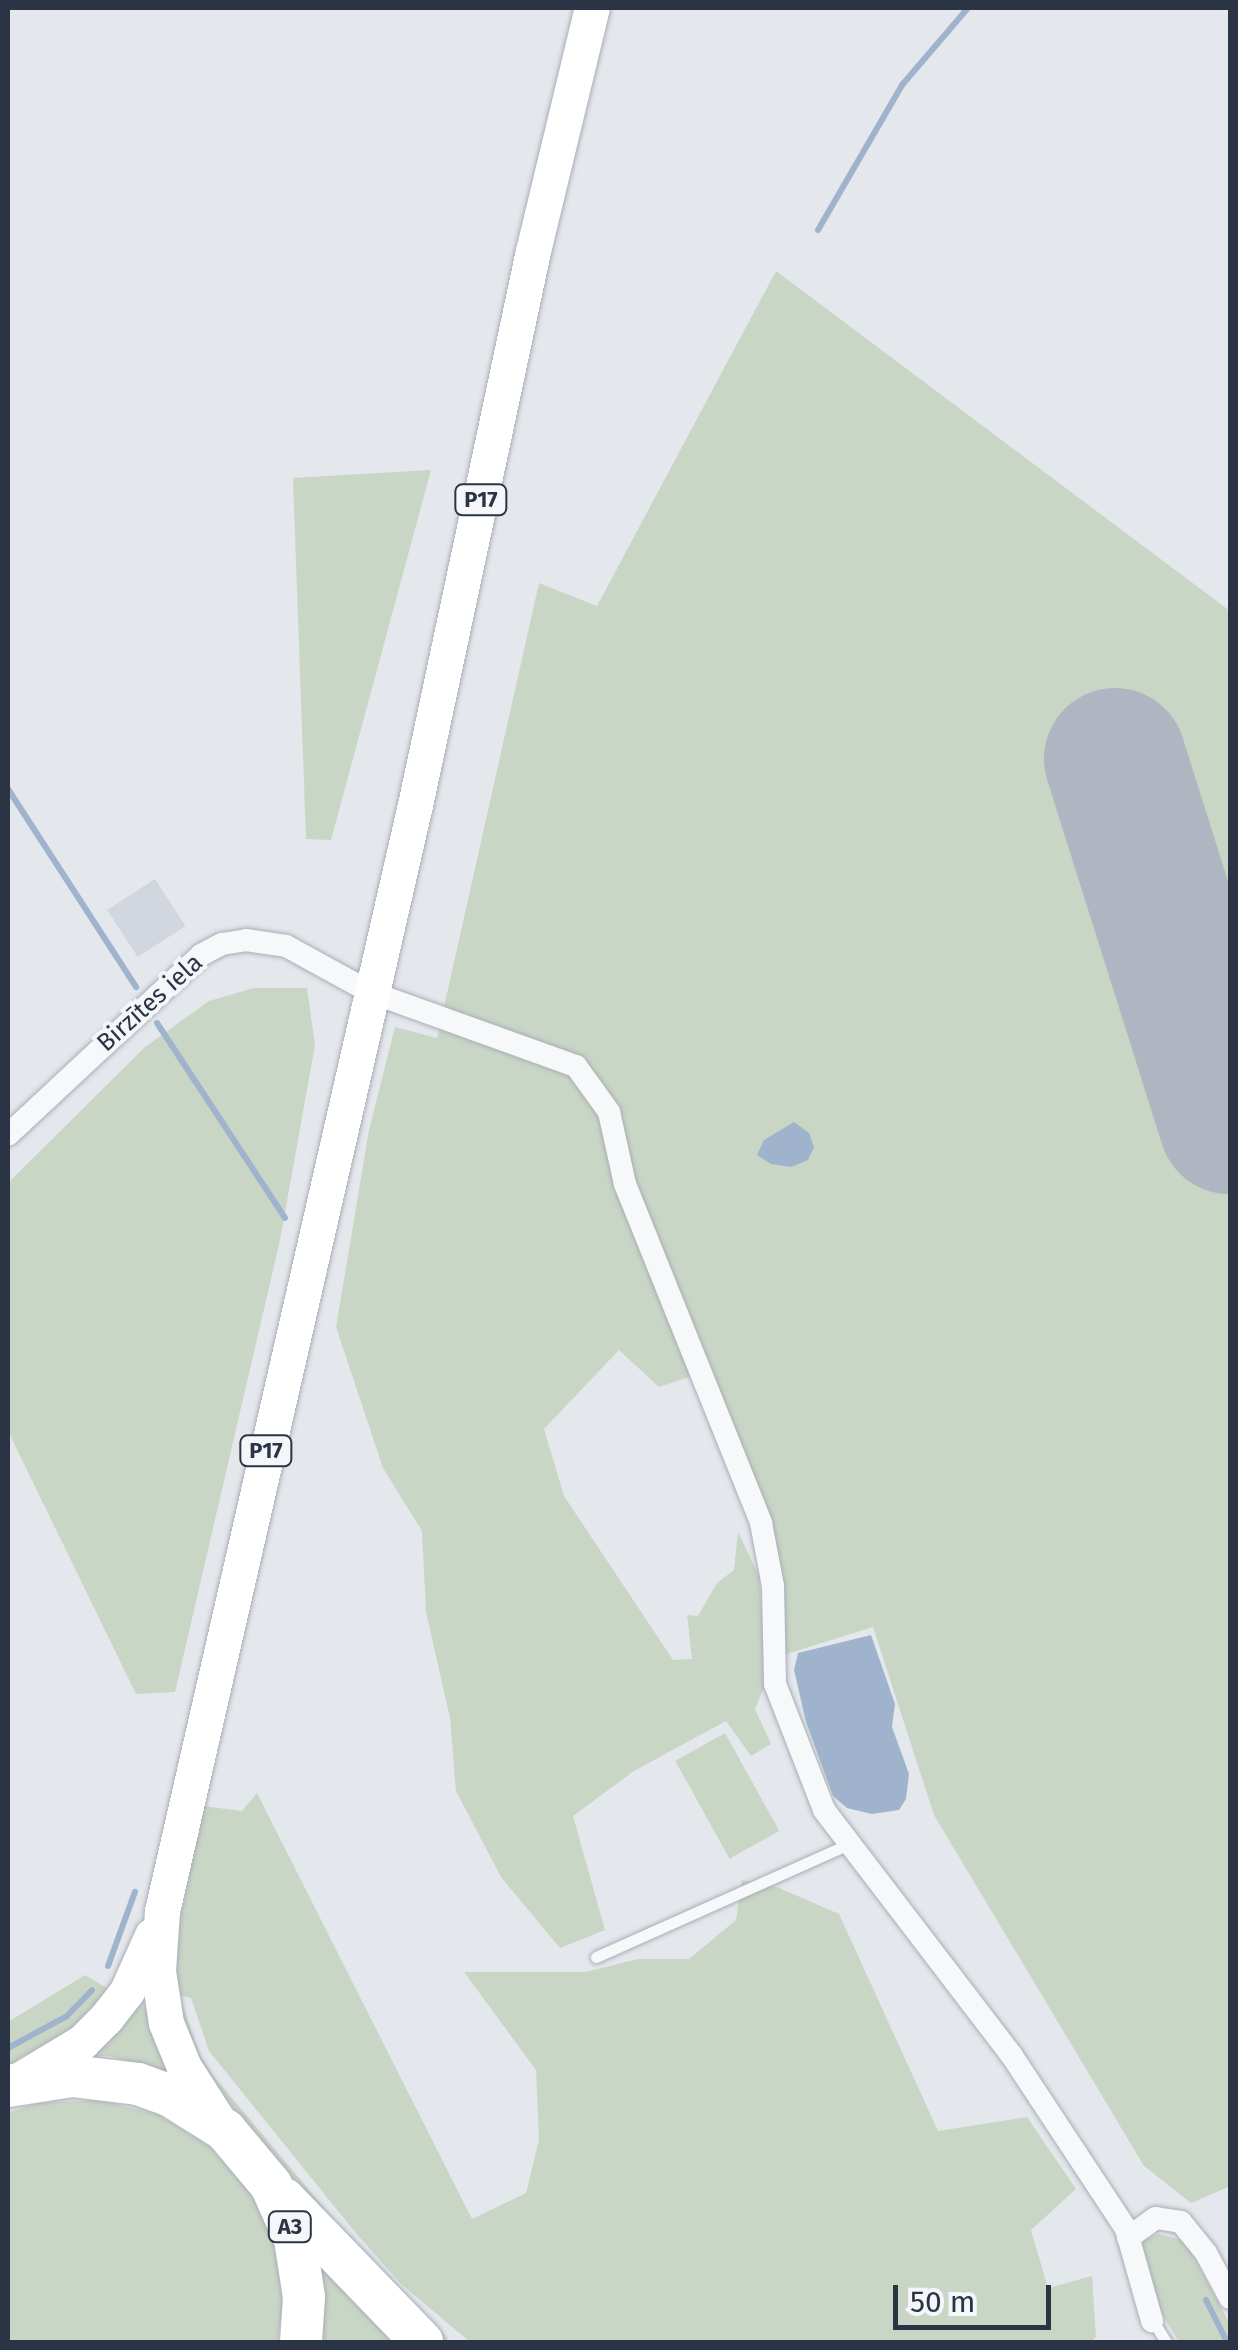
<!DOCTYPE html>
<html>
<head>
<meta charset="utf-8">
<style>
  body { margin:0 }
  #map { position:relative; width:1238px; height:2350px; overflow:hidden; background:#e4e7ec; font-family:"Fira Sans",sans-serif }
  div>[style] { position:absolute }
  .built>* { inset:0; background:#d2d6de; transform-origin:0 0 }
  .green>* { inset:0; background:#c9d6c5; transform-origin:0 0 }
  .water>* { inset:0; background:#9fb4cc }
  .stream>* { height:6px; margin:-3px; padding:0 3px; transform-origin:3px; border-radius:3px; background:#9fb4cc }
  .runway>* { height:142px; margin:-71px; padding:0 71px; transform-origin:71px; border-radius:71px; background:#b0b6c1 }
  .roads { filter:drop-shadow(0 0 2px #a9aeb7) drop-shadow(0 0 2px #a9aeb7) }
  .lane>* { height:11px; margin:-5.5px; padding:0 5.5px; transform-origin:5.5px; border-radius:5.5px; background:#f7f8fa }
  .street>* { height:22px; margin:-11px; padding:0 11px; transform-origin:11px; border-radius:11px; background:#f7f8fa }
  .primary>* { height:35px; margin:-17.5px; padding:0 17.5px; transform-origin:17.5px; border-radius:17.5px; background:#fff }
  .highway>* { height:42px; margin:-21px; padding:0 21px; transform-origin:21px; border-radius:21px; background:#fff }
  span { translate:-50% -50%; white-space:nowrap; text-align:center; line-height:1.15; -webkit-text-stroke:8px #f4f6f9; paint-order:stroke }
  .shield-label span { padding:2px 8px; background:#f4f6f9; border:2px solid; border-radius:8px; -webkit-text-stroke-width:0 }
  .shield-label { font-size:22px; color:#2b3445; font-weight:700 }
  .street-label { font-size:25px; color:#2b3445 }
  .frame { position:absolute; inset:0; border:10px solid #2b3445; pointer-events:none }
  .scale { position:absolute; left:893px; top:2285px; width:158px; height:45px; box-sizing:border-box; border:5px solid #2b3445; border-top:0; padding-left:12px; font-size:30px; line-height:35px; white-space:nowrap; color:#2b3445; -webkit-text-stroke:8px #f4f6f9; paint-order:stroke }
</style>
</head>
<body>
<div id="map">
  <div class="built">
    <div style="left:155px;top:879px;width:56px;height:57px;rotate:57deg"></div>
  </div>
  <div class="green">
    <div style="clip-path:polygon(776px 271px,1230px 611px,1230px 2186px,1191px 2203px,1144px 2166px,934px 1815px,873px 1627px,780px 1656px,776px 1543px,710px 1381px,695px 1375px,659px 1387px,619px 1350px,544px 1429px,564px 1496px,673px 1660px,692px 1659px,687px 1615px,698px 1616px,717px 1583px,734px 1570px,738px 1532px,759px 1576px,767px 1680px,755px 1709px,771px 1744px,751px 1756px,726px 1721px,634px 1771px,573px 1816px,605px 1930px,560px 1948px,501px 1877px,456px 1791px,450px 1718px,426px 1612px,422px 1531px,383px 1468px,336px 1327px,369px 1130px,395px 1027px,437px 1038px,539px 583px,597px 606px)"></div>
    <div style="clip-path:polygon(431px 470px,331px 840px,306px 839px,293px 478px)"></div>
    <div style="clip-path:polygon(254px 988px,307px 988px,315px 1045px,280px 1240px,175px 1692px,136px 1694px,8px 1431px,8px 1183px,145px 1047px,209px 1001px)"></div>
    <div style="left:725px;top:1733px;width:112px;height:57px;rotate:61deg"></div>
    <div style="clip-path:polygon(257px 1793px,472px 2219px,526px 2193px,539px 2140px,536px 2070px,464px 1972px,586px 1972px,638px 1959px,689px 1959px,736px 1920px,742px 1880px,777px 1887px,839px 1914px,938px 2131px,1027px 2117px,1076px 2189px,1031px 2230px,1048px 2288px,1092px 2276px,1096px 2337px,1091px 2342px,470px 2342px,400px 2283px,355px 2232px,209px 2051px,191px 1998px,174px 1994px,172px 1962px,203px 1806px,242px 1811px)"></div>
    <div style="clip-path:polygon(85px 1975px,110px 1990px,79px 2025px,8px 2065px,8px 2022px)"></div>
    <div style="clip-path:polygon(133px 2004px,150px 2008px,171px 2075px,110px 2056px,86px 2056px)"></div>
    <div style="clip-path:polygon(177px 2004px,183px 2006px,200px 2055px,215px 2078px,367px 2259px,448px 2338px,445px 2342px,369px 2268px,232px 2107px,191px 2045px)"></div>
    <div style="clip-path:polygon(98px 2100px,157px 2114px,209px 2146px,250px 2191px,275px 2246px,283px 2306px,277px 2342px,8px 2342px,8px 2113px,37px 2103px)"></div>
    <div style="clip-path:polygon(1158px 2234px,1185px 2241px,1230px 2324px,1230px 2342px,1179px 2342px,1151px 2295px,1137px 2253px,1145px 2240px)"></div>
    <div style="clip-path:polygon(322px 2265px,403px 2342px,320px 2342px)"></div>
  </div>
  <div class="water">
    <div style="clip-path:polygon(794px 1122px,809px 1133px,814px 1147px,808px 1160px,791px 1167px,771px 1164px,757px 1155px,764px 1140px)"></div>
    <div style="clip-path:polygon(871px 1635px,895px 1704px,892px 1727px,909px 1774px,906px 1799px,899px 1810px,872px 1814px,847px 1808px,833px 1796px,806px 1722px,794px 1670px,798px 1653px)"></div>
  </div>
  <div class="stream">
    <div style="left:818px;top:230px;width:168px;rotate:-59.9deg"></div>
    <div style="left:902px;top:85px;width:101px;rotate:-49.4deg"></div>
    <div style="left:8px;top:789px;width:236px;rotate:57.1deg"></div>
    <div style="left:157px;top:1023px;width:233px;rotate:56.7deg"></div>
    <div style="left:108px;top:1966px;width:79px;rotate:-70deg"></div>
    <div style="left:8px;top:2048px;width:67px;rotate:-28.5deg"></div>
    <div style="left:67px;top:2016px;width:36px;rotate:-46deg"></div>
    <div style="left:1206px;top:2300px;width:47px;rotate:63.4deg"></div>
  </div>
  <div class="runway">
    <div style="left:1115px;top:759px;width:382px;rotate:72.5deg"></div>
  </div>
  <div class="roads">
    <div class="lane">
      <div style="left:596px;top:1957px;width:277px;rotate:-24.1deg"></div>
      <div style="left:1153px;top:2321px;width:25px;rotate:58deg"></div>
    </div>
    <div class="street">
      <div style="left:8px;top:1135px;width:264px;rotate:-43deg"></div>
      <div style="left:201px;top:955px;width:24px;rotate:-28deg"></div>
      <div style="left:222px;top:944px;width:24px;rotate:-9deg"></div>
      <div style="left:246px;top:940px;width:40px;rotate:8.5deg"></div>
      <div style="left:286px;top:946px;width:96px;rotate:28.7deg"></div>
      <div style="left:370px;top:992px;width:219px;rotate:19.8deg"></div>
      <div style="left:576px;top:1066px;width:57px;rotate:54.3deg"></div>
      <div style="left:609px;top:1112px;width:74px;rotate:77.5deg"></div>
      <div style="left:625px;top:1184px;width:365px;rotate:68.1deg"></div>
      <div style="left:761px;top:1523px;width:64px;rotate:79.2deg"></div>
      <div style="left:773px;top:1586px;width:98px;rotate:88.8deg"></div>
      <div style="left:775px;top:1684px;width:135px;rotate:68.7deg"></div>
      <div style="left:824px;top:1810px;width:310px;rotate:52.6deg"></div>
      <div style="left:1012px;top:2056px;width:207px;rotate:56.6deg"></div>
      <div style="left:1126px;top:2229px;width:96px;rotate:74.2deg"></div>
      <div style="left:1128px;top:2238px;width:34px;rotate:-36deg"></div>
      <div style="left:1156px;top:2218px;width:25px;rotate:9deg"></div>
      <div style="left:1181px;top:2222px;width:40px;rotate:51deg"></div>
      <div style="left:1206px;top:2253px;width:51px;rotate:61.9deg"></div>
    </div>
    <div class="primary">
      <div style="left:19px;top:2080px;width:74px;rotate:-31.1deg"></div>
      <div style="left:82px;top:2042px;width:34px;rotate:-45deg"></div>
      <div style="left:106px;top:2018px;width:34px;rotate:-52deg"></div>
      <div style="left:127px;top:1991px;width:61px;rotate:-65.9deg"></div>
      <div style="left:221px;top:2125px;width:69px;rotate:-122.5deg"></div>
      <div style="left:184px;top:2067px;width:48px;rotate:-112.2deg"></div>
      <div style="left:166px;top:2023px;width:53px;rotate:-98.7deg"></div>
      <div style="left:158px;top:1971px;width:60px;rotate:-86.2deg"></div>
      <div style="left:162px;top:1911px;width:1135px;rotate:-77.12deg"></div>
      <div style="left:415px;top:805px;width:566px;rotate:-77.98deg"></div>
      <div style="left:533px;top:251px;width:250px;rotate:-76.4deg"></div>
    </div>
    <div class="highway">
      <div style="left:8px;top:2086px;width:65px;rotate:-8.9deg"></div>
      <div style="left:72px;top:2076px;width:66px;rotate:6.9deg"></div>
      <div style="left:138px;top:2084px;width:33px;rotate:20deg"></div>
      <div style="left:169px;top:2095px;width:66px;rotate:32deg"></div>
      <div style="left:225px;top:2130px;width:72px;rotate:50.1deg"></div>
      <div style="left:271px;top:2185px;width:59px;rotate:66deg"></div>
      <div style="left:295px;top:2239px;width:59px;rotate:81.2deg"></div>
      <div style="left:304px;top:2297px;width:45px;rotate:93.8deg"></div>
      <div style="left:284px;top:2199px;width:199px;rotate:46deg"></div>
    </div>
  </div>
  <div class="shield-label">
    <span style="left:481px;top:500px">P17</span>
    <span style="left:266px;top:1451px">P17</span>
    <span style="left:290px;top:2227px">A3</span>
  </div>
  <div class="street-label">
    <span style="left:150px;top:1003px;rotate:-42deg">Birzītes iela</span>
  </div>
  <div class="frame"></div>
  <div class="scale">50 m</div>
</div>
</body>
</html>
